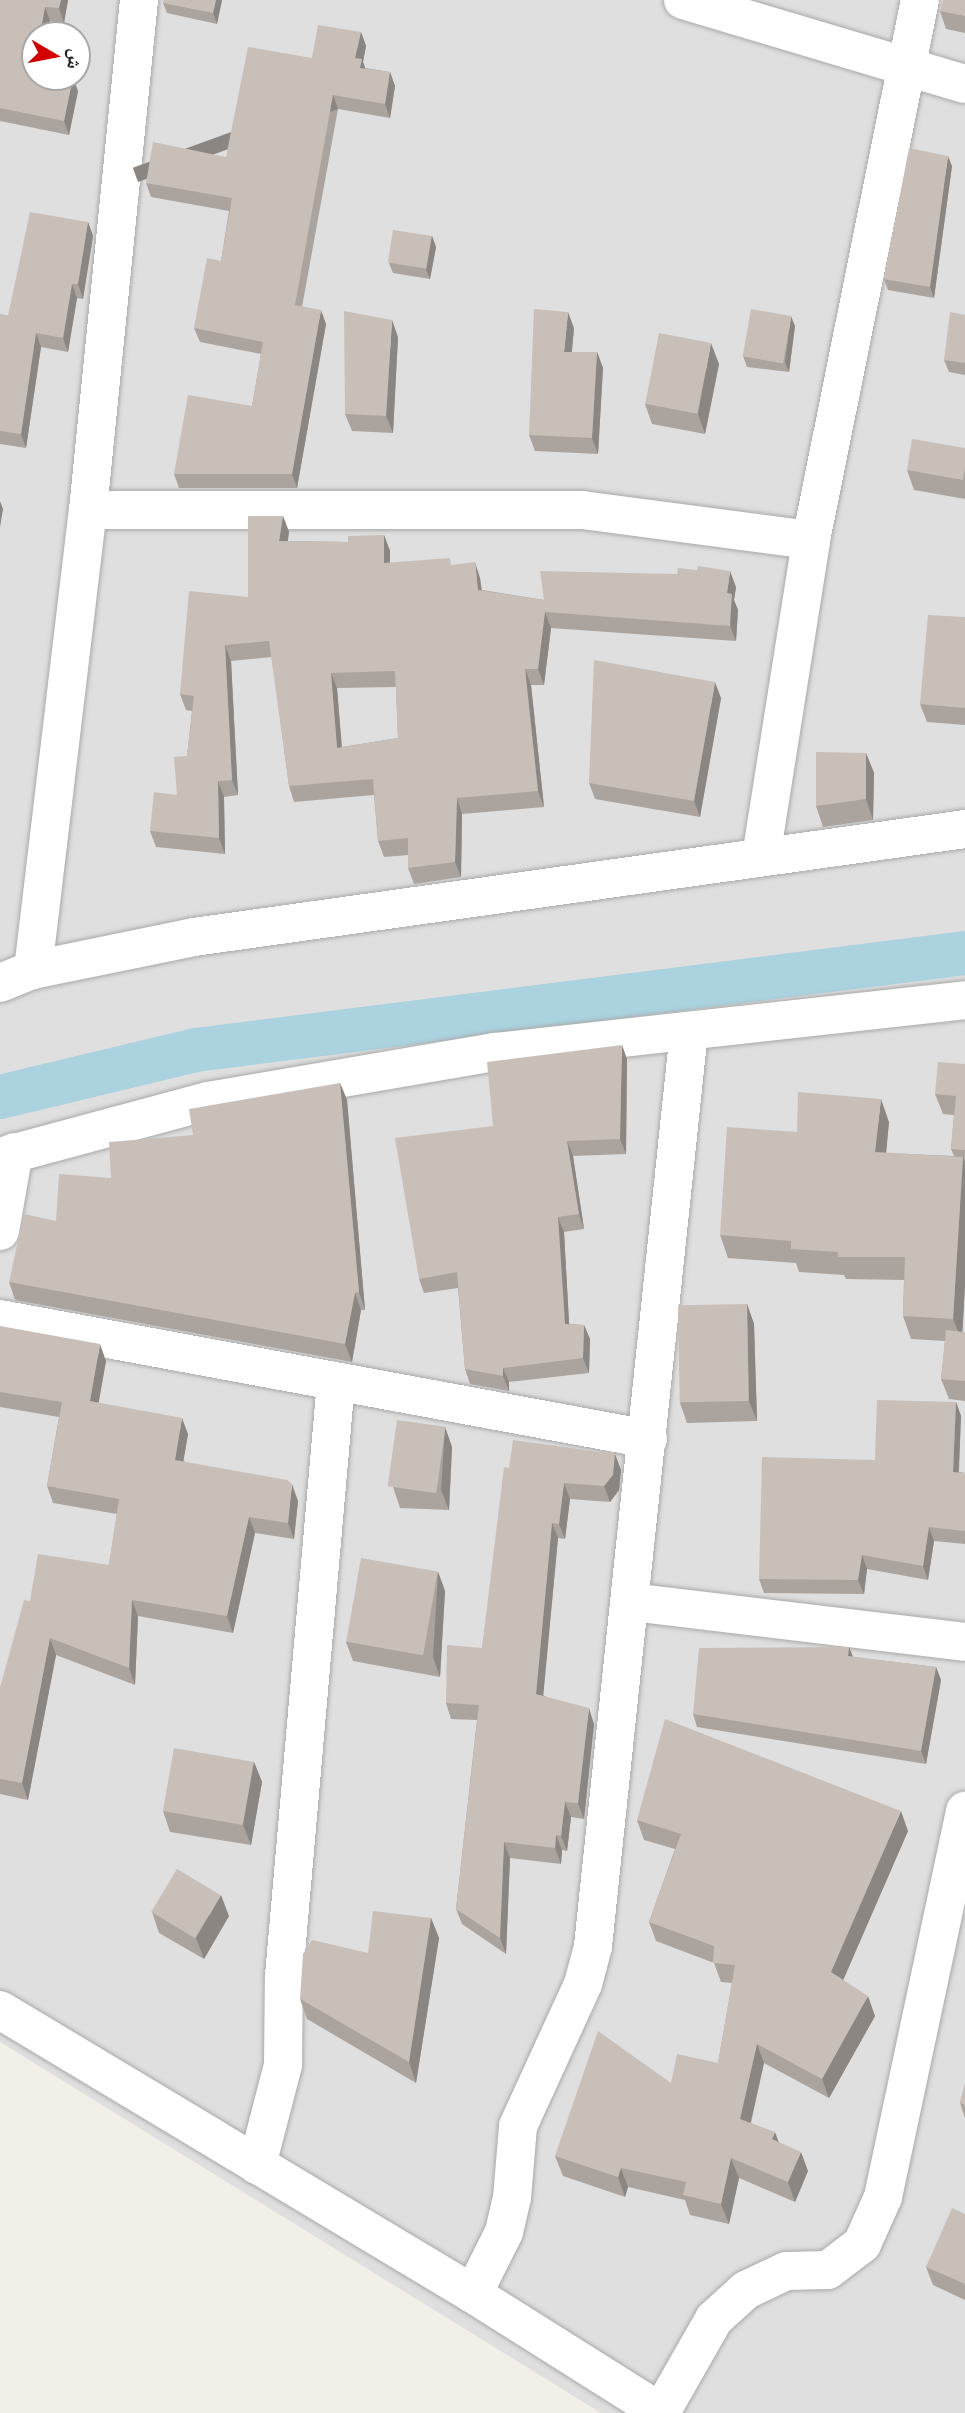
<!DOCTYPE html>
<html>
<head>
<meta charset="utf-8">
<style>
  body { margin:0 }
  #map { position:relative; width:965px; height:2413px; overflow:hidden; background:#f2efe9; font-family:Montserrat,"Noto Naskh Arabic",sans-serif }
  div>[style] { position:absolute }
  .residential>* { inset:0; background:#e0dfdf }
  .canal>* { height:44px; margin:-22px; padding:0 22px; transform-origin:22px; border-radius:22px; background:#aad3df }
  .roads { filter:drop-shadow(0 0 2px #a9a9a9) drop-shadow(0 0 2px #a9a9a9) }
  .minor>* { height:38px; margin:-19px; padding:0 19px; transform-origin:19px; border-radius:19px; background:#fff }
  .wall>* { inset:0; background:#aba49e }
  .shaded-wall>* { inset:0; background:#8b8681; transform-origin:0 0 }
  .building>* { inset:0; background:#c7bfb8; transform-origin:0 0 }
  span { translate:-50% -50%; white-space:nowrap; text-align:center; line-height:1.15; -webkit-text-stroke:5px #fff; paint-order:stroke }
  .north { position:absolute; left:21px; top:21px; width:70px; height:70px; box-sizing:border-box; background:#fff; border:2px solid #a7a7a7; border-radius:50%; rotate:100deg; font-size:19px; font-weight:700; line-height:28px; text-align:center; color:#222 }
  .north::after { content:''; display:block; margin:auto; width:24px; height:32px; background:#d40000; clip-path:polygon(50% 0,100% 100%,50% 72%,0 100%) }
</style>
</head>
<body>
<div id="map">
  <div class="residential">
    <div style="clip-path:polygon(evenodd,0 0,965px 0,965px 2413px,601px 2413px,0 2042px,0 0,35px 35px,77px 35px,77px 77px,35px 77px,35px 35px)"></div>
  </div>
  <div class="canal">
    <div style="left:0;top:1097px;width:202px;rotate:-13.5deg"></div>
    <div style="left:196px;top:1050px;width:775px;rotate:-7.19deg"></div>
  </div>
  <div class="roads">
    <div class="minor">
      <div style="left:683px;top:0;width:294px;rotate:16.6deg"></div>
      <div style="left:88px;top:510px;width:494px"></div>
      <div style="left:582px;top:510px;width:231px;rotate:7.5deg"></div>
      <div style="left:761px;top:857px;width:321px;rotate:-81deg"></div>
      <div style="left:811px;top:540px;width:551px;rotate:-78.59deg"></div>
      <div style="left:33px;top:970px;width:463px;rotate:-83.2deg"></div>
      <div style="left:88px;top:510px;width:513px;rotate:-84.29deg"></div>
      <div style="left:0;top:983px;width:35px;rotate:-22deg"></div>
      <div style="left:33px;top:970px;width:164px;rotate:-11.6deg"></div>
      <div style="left:194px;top:937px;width:779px;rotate:-7.97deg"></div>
      <div style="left:0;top:1157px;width:215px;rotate:-15.1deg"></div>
      <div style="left:208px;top:1101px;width:291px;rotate:-9.7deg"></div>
      <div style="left:495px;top:1052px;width:473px;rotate:-6.3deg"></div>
      <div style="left:0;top:1231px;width:80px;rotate:-80deg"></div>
      <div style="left:0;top:1319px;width:659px;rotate:10.49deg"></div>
      <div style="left:631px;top:1602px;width:336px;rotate:6.8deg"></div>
      <div style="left:0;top:2010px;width:552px;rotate:30.98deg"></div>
      <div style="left:473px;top:2294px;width:223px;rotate:32.2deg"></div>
      <div style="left:257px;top:2165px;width:103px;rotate:-75.4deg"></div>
      <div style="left:283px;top:2065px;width:89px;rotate:-89.4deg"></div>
      <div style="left:284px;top:1976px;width:596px;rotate:-85deg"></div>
      <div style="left:473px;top:2294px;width:69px;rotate:-63.4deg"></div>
      <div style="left:504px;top:2232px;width:35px;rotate:-77deg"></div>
      <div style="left:512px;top:2198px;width:72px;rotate:-85.2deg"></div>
      <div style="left:518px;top:2126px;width:156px;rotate:-65.4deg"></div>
      <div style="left:583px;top:1984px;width:39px;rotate:-75deg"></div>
      <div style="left:593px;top:1946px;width:920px;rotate:-84.01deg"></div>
      <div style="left:661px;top:2412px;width:107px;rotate:-60.3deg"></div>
      <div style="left:714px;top:2319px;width:43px;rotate:-42.2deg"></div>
      <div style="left:746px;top:2290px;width:44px;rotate:-25.4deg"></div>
      <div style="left:786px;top:2271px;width:42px;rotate:-1.4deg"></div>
      <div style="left:828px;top:2270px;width:43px;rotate:-37.4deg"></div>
      <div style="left:862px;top:2244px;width:51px;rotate:-65.9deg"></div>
      <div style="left:883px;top:2197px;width:395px;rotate:-78deg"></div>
    </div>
  </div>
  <div class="wall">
    <div style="clip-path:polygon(0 0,68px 0,64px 23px,50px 21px,35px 77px,78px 91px,69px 135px,0 121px)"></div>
    <div style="clip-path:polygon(164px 0,222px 0,217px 24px,167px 13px,163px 3px)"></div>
    <div style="clip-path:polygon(965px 0,965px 33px,946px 29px,940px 11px)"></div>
    <div style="clip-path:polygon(361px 32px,366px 46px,363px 62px,365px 68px,390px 72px,395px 86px,390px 118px,338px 109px,302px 307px,326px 324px,297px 488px,179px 488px,174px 474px,252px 406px,261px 354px,200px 342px,194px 328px,221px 261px,229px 211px,151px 197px,146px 183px,226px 157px,312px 58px)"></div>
    <div style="clip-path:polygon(952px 166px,934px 298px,888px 290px,884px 279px)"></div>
    <div style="clip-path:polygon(88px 222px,93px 236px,83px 299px,77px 298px,68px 352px,41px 347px,26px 448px,0 444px,0 314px,8px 316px)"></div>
    <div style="clip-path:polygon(432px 236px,436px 247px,430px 279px,393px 273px,389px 263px)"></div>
    <div style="clip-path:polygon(965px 315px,965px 375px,949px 372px,944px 360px)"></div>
    <div style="clip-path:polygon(795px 326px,789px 372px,747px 367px,743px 356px)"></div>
    <div style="clip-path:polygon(574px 328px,572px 352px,597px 352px,603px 368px,598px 454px,535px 451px,529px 435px)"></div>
    <div style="clip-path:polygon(398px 337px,393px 433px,352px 431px,345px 414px)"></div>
    <div style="clip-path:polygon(719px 364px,705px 434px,652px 424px,645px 404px)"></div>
    <div style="clip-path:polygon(965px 448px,965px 499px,914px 490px,907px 470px)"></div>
    <div style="clip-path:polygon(evenodd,283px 516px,289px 532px,288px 541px,348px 542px,384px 535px,390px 551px,390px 563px,453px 565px,480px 578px,482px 590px,544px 600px,736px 587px,734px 600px,738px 610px,736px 641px,551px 628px,544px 685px,531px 685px,544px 807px,462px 814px,461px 877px,414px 884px,408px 868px,408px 855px,384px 857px,378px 841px,374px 795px,294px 802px,289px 786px,272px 657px,231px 661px,238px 795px,224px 797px,225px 854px,156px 847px,150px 831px,177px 795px,187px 756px,192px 711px,186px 710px,180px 694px,248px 597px,283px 516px,396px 687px,398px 738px,342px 747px,337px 688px,396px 687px)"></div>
    <div style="clip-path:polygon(965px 617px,965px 725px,927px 722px,920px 704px)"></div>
    <div style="clip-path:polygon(721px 698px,700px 817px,595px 799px,589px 783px)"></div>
    <div style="clip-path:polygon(866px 753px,874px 773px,873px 820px,823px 827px,816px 806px)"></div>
    <div style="clip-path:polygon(627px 1059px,626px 1154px,573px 1156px,584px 1229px,564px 1232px,569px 1324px,584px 1325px,590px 1339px,589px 1373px,509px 1382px,509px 1391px,470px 1384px,465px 1369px,458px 1288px,424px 1293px,419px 1279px,493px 1126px)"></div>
    <div style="clip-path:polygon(965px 1064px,965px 1285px,962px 1332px,965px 1332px,965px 1401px,949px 1399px,941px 1379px,945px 1341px,911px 1339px,903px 1316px,904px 1280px,846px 1279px,844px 1275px,799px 1272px,796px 1263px,728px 1258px,720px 1235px,797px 1132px,889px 1122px,886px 1153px,954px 1156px,951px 1149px,954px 1115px,943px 1114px,935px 1094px)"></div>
    <div style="clip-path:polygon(340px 1083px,347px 1100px,365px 1310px,361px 1310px,352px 1362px,15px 1300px,9px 1282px,56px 1221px,111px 1178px,193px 1135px)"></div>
    <div style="clip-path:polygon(747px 1304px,754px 1324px,757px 1421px,687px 1423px,680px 1403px)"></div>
    <div style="clip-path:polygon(0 1326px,106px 1361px,98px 1403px,188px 1434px,183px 1461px,298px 1501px,294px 1539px,255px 1533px,233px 1633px,138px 1616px,135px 1685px,56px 1655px,28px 1800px,0 1794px,0 1688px,30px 1601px,109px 1565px,117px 1514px,53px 1503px,47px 1486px,59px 1417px,0 1407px)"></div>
    <div style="clip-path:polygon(956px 1402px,961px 1416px,959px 1472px,965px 1473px,965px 1544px,934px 1541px,928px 1580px,867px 1569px,864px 1594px,764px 1593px,759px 1579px)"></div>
    <div style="clip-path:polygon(445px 1427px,452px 1447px,449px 1510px,400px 1508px,393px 1487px)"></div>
    <div style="clip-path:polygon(615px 1454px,621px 1470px,619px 1490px,610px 1502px,570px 1499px,565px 1539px,558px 1538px,543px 1695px,594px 1724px,584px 1819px,571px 1817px,567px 1851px,562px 1850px,561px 1864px,510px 1858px,506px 1954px,462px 1924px,456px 1909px,477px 1720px,451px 1719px,446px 1703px,482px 1648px,509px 1468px)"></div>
    <div style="clip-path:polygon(438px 1572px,445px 1591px,440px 1677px,353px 1661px,346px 1642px)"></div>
    <div style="clip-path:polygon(849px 1647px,853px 1657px,936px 1667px,941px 1680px,926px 1764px,697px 1727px,693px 1714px)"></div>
    <div style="clip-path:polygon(254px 1762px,262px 1782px,251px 1845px,170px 1832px,163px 1811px)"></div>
    <div style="clip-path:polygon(637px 1820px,908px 1831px,843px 1980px,875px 2016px,829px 2098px,764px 2063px,751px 2123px,779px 2142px,808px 2171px,795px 2202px,739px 2178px,729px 2224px,690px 2215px,685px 2200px,628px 2187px,625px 2197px,563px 2176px,555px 2156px,671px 2083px,718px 2063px,732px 1983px,721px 1982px,714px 1963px,656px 1941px,649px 1922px,675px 1849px,644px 1840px)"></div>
    <div style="clip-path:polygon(152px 1912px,229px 1916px,204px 1959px,159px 1933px)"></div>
    <div style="clip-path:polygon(431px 1918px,439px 1938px,416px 2083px,307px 2019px,300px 1999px,368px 1953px)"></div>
    <div style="clip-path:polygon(965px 2084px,965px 2118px,960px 2103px)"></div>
    <div style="clip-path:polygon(965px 2214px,965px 2300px,933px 2285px,926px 2267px)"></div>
  </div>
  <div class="shaded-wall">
    <div style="clip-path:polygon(61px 0,68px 0,64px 23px,59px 8px)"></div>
    <div style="clip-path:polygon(216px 0,222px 0,217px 24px,213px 13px)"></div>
    <div style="clip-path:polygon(45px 7px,50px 21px,48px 35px,40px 35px)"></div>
    <div style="clip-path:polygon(361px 32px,366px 46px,363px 62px,367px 73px,365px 82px,355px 58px)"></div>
    <div style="clip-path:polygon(390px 72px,395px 86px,390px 118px,385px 104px)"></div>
    <div style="clip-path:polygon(73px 77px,78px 91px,69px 135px,64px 121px)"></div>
    <div style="left:333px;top:95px;width:15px;height:213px;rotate:70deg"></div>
    <div style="clip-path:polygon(948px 156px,952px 166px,934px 298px,930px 287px)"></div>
    <div style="clip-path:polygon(88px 222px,93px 236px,83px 299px,78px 284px)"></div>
    <div style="clip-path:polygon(432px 236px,436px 247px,430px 279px,426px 269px)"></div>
    <div style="clip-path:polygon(72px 284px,77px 298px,68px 352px,63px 338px)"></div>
    <div style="clip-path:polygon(321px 310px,326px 324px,297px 488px,292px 474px)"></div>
    <div style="clip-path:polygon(568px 312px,574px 328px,570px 368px,564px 352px)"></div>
    <div style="clip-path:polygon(791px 316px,795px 326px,789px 372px,785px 362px)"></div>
    <div style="clip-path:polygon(392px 320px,398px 337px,393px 433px,386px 416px)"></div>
    <div style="clip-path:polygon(36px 333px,41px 347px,26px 448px,21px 434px)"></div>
    <div style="clip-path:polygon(711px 343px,719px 364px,705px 434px,698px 414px)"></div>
    <div style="clip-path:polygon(597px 352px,603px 368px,598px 454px,592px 438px)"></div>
    <div style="clip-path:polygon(0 501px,3px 509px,0 527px)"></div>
    <div style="clip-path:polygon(283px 516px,289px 532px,285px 557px,279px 541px)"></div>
    <div style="clip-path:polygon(384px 535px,390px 551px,390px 579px,384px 563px)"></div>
    <div style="clip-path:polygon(475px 562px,480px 578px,483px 606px,478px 590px)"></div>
    <div style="clip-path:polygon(730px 571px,736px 587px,734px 600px,738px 610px,736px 641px,730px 626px,727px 593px)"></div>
    <div style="clip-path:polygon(545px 612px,551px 628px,544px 685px,538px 669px)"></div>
    <div style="clip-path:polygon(225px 645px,231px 661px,238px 795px,232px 780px)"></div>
    <div style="clip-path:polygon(525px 669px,531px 685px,544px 807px,538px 791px)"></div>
    <div style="clip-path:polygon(331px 673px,337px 688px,343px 764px,337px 748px)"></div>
    <div style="clip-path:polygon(715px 682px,721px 698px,700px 817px,694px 801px)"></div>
    <div style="clip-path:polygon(866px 753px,874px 773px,873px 820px,866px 799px)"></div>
    <div style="clip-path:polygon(218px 781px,224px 797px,225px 854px,219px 838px)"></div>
    <div style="clip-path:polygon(457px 798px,462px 814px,461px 877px,455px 862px)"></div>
    <div style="clip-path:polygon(622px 1045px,627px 1059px,626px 1154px,620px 1139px)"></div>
    <div style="clip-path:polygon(340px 1083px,347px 1100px,365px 1310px,359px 1292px)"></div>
    <div style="clip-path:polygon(881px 1099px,889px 1122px,884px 1175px,875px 1152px)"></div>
    <div style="clip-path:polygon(567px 1141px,573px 1156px,584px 1229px,579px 1214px)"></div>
    <div style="clip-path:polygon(963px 1157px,965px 1162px,965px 1285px,962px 1341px,953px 1319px)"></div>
    <div style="clip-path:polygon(558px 1217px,564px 1232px,570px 1339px,565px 1324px)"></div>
    <div style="clip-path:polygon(355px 1293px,361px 1310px,352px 1362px,345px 1344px)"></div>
    <div style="clip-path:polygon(747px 1304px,754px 1324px,757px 1421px,749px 1401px)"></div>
    <div style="clip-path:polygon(584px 1325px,590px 1339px,589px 1373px,583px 1358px)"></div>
    <div style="clip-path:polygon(100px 1344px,106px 1361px,96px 1418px,90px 1401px)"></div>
    <div style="clip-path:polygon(503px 1368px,509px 1382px,509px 1391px,503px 1376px)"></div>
    <div style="clip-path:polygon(956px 1402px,961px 1416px,958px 1486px,953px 1472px)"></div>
    <div style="clip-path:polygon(182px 1418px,188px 1434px,181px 1476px,175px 1460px)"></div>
    <div style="clip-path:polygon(445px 1427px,452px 1447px,449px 1510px,441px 1490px)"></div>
    <div style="clip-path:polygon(615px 1454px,621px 1470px,619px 1490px,610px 1502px,604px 1486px)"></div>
    <div style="clip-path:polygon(564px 1483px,570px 1499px,565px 1539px,559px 1524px)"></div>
    <div style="clip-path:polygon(292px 1484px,298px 1501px,294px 1539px,288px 1523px)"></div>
    <div style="clip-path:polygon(249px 1517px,255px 1533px,233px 1633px,227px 1616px)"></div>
    <div style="clip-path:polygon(552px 1523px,558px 1538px,542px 1709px,536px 1694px)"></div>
    <div style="clip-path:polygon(929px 1527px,934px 1541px,928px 1580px,923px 1566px)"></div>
    <div style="clip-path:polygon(862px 1555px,867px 1569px,864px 1594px,858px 1580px)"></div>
    <div style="clip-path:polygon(438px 1572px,445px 1591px,440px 1677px,433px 1657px)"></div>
    <div style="clip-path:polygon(132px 1600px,138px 1616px,135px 1685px,129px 1668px)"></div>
    <div style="clip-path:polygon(50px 1638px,56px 1655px,28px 1800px,22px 1783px)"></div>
    <div style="clip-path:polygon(849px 1647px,854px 1660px,848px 1656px)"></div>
    <div style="clip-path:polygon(936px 1667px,941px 1680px,926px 1764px,921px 1751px)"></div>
    <div style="clip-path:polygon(589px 1708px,594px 1724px,584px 1819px,578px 1803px)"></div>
    <div style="clip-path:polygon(254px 1762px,262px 1782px,251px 1845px,243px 1825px)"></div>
    <div style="clip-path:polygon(565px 1802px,571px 1817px,567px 1851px,561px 1836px)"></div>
    <div style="clip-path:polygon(901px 1811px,908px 1831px,838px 1992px,831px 1972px)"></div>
    <div style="clip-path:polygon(556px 1835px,562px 1850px,561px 1864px,555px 1848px)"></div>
    <div style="clip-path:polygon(504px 1842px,510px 1858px,506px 1954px,500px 1938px)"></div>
    <div style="clip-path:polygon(221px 1895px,229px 1916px,204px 1959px,196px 1938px)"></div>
    <div style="clip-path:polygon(431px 1918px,439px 1938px,416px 2083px,409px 2062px)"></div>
    <div style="clip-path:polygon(868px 1996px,875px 2016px,829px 2098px,822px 2079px)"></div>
    <div style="clip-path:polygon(757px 2044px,764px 2063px,747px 2138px,740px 2119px)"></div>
    <div style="clip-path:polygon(775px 2132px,782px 2151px,772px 2139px)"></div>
    <div style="clip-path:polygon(801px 2152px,808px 2171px,795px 2202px,788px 2182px)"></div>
    <div style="clip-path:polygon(731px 2158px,739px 2178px,729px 2224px,721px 2204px)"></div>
    <div style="clip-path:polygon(621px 2168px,628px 2187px,625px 2197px,618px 2177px)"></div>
  </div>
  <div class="building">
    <div style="clip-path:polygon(0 0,61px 0,59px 8px,45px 7px,40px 35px,35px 35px,35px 63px,34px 69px,35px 69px,35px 77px,73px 77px,64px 121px,0 108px)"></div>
    <div style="clip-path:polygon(164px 0,216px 0,213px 13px,163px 3px)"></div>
    <div style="clip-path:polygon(943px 0,965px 0,965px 16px,940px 11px)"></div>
    <div style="clip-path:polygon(318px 25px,361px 32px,355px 58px,362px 59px,360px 68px,390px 72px,385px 104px,333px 95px,295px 305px,321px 310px,292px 474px,174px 474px,188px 395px,252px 406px,263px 342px,194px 328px,207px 258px,221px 261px,232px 198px,146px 183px,153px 142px,226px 157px,248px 47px,312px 58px)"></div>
    <div style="clip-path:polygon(909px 148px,948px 156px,930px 287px,884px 279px)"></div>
    <div style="clip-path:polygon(30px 212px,88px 222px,78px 284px,72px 284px,63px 338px,36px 333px,21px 434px,0 431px,0 314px,8px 316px)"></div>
    <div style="left:393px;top:230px;width:39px;height:33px;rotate:9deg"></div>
    <div style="clip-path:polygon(534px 309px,568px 312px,564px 352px,597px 352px,592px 438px,529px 435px)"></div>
    <div style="left:751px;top:309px;width:41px;height:48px;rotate:10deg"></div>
    <div style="clip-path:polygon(344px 311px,392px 320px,386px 416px,345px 414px)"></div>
    <div style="clip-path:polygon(950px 312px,965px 315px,965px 363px,944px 360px)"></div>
    <div style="left:659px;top:333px;width:53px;height:72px;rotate:11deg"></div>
    <div style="clip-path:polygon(912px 439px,965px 448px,965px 467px,963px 480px,907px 470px)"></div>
    <div style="clip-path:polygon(evenodd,248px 516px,283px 516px,279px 541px,348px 542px,348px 536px,384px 535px,384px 563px,450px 558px,451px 565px,475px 562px,478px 590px,544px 600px,540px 571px,677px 574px,678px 568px,697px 570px,698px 566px,730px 571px,727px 593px,732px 594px,730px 626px,545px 612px,538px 669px,525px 669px,538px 791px,457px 798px,455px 862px,408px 868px,408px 838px,378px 841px,373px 779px,289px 786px,269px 641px,225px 645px,232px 780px,218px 781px,219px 838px,150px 831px,154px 792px,177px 795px,174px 757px,187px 756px,194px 696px,180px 694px,189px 591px,248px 597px,248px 516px,395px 671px,398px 738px,337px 748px,331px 673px,395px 671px)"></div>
    <div style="clip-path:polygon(928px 615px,965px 617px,965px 708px,920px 704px)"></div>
    <div style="clip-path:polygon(594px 660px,715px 682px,694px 801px,589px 783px)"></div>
    <div style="clip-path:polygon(816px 752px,866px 753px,866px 799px,816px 806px)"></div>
    <div style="clip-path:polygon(622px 1045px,620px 1139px,567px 1141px,579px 1214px,558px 1217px,565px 1324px,584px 1325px,583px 1358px,503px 1368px,503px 1376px,465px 1369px,457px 1272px,419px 1279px,395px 1138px,493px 1126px,487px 1062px)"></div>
    <div style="clip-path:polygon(938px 1062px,965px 1064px,965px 1150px,951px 1149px,956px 1096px,935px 1094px)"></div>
    <div style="clip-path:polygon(340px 1083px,359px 1292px,355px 1293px,345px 1344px,9px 1282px,24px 1214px,56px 1221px,59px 1174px,111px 1178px,109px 1142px,193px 1135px,189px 1109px)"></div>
    <div style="clip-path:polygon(798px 1092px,881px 1099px,875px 1152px,963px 1157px,953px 1319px,903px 1316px,905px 1257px,838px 1257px,838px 1252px,791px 1249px,791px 1241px,720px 1235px,727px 1127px,797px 1132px)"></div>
    <div style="left:747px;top:1304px;width:97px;height:69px;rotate:89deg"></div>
    <div style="clip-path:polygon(0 1326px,100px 1344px,90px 1401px,182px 1418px,175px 1460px,287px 1480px,292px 1484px,288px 1523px,249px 1517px,227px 1616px,132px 1600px,129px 1668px,50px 1638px,22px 1783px,0 1779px,0 1688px,24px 1600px,30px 1601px,38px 1554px,109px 1565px,119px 1499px,47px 1486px,62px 1402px,0 1392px)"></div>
    <div style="clip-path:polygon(946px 1330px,965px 1332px,965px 1381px,941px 1379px)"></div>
    <div style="clip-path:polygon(877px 1400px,956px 1402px,953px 1472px,965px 1473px,965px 1531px,929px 1527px,923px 1566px,862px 1555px,858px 1580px,759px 1579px,762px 1457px,875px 1460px)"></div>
    <div style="left:397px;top:1420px;width:49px;height:67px;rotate:8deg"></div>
    <div style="clip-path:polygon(513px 1440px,615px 1454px,613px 1475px,604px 1486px,564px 1483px,559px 1524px,552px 1523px,536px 1694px,589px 1708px,578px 1803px,565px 1802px,561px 1836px,556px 1835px,555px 1848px,504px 1842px,500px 1938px,456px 1909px,479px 1705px,446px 1703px,447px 1645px,482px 1648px,504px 1467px,509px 1468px)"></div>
    <div style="left:361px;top:1558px;width:78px;height:85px;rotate:10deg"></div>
    <div style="clip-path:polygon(849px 1647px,848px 1656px,936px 1667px,921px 1751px,693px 1714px,699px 1648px)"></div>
    <div style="clip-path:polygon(665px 1719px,901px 1811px,831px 1972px,868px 1996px,822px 2079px,757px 2044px,740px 2119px,775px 2132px,772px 2139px,801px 2152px,788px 2182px,731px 2158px,721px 2204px,683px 2195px,686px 2182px,621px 2168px,618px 2177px,555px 2156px,598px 2031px,671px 2083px,677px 2054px,718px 2063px,735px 1965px,713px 1963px,714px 1946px,649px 1922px,681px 1834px,637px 1820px)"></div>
    <div style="left:174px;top:1748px;width:81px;height:64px;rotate:10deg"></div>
    <div style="left:177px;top:1869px;width:51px;height:50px;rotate:31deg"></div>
    <div style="clip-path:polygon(373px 1911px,431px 1918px,409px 2062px,300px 1999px,303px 1954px,312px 1940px,368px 1953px)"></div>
    <div style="clip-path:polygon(965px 2084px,965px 2105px,960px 2103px)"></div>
    <div style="clip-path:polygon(952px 2208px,965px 2214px,965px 2284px,926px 2267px)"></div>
  </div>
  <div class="north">ش</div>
</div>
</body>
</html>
